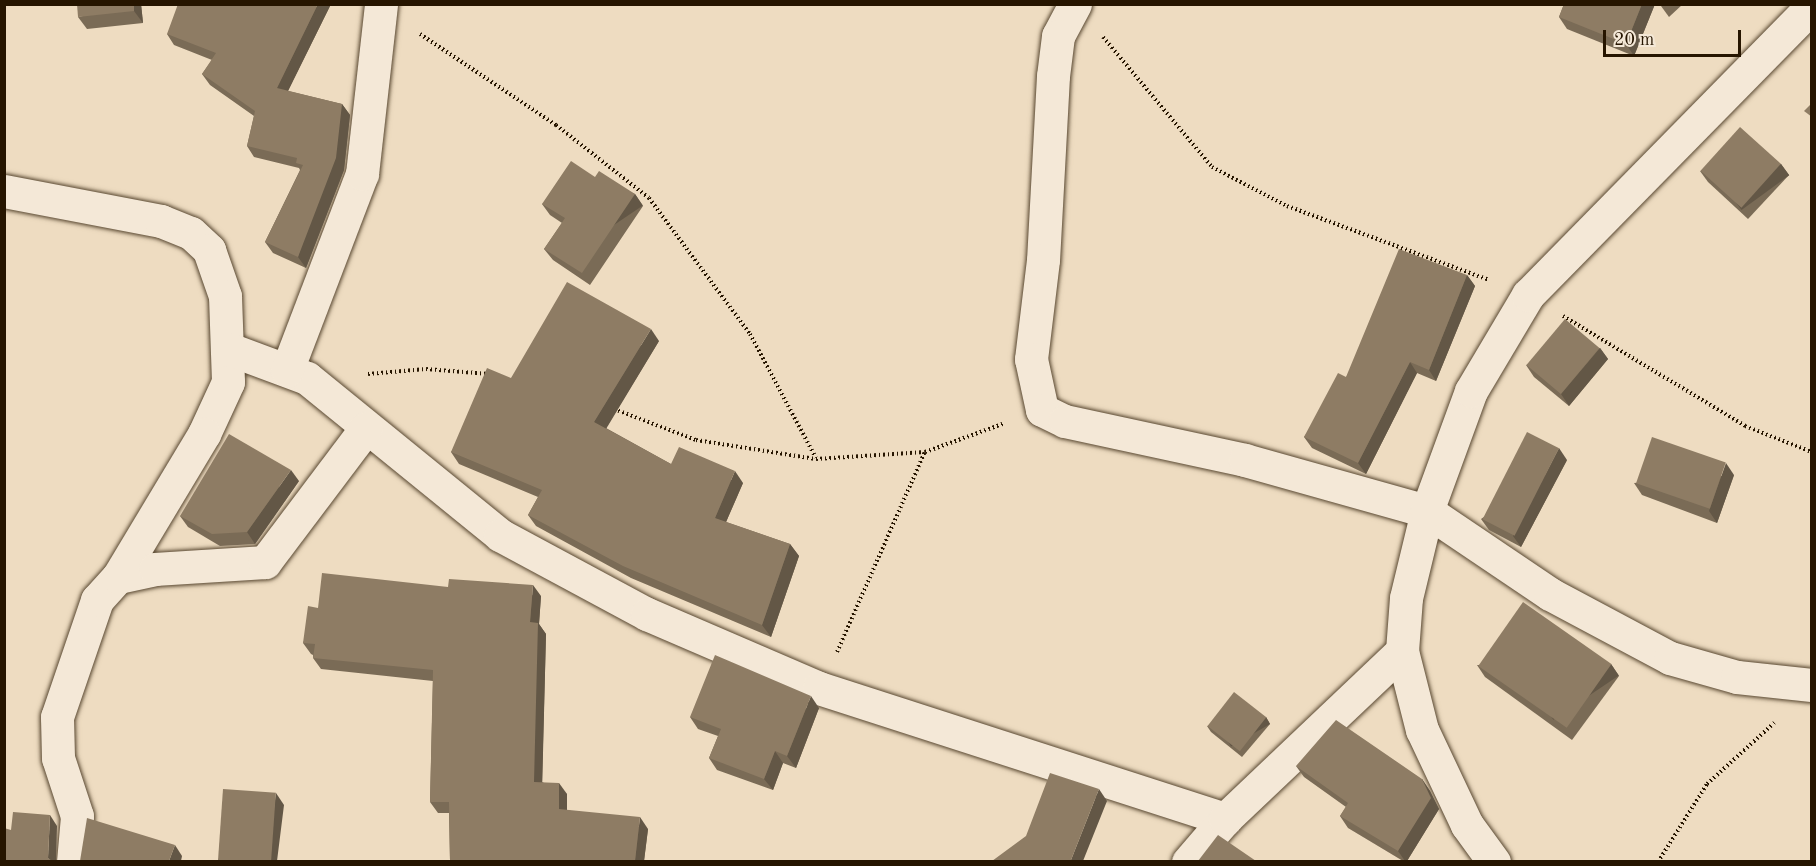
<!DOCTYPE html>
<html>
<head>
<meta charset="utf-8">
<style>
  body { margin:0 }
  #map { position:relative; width:1816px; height:866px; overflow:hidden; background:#eedcc1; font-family:"Old Standard TT",serif }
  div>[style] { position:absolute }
  .path>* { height:4px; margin-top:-2px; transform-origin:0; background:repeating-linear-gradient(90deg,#261500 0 1.5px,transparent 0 4.5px) }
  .roads { filter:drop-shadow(0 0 2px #584730) drop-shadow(0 0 2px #584730) }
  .street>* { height:33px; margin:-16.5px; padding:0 16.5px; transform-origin:16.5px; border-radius:16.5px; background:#f4e8d7 }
  .wall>* { inset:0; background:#7a6b56 }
  .shaded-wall>* { inset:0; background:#635746; transform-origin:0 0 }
  .building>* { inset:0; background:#8e7c64; transform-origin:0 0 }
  span { translate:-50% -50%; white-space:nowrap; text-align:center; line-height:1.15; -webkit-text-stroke:4.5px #f4e8d7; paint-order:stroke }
  .frame { position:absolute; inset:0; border:6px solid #261500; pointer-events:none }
  .scale { position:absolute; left:1603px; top:30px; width:138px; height:27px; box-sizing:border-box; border:3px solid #261500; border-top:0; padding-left:8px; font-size:18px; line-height:21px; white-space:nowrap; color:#261500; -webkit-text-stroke:4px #f4e8d7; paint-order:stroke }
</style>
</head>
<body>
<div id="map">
  <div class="path">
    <div style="left:420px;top:34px;width:164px;rotate:33.8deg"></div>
    <div style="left:556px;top:125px;width:118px;rotate:38.1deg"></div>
    <div style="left:649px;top:198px;width:169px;rotate:53.4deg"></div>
    <div style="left:750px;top:334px;width:140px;rotate:62deg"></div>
    <div style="left:1103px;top:37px;width:170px;rotate:50deg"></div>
    <div style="left:1212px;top:167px;width:85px;rotate:27.5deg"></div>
    <div style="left:1287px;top:206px;width:215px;rotate:20.1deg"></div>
    <div style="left:1563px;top:316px;width:213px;rotate:31.1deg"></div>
    <div style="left:1745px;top:426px;width:72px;rotate:21.2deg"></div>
    <div style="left:368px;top:374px;width:58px;rotate:-4.9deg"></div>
    <div style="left:426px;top:369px;width:63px;rotate:4.5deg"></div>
    <div style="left:614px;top:409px;width:88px;rotate:20.7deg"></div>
    <div style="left:696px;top:440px;width:121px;rotate:9deg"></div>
    <div style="left:816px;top:459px;width:109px;rotate:-3.7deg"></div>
    <div style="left:925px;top:452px;width:85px;rotate:-19.9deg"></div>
    <div style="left:837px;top:652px;width:219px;rotate:-66.3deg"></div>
    <div style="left:1658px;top:862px;width:92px;rotate:-57.9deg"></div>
    <div style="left:1707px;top:784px;width:91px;rotate:-42.3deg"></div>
  </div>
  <div class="roads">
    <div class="street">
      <div style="left:1075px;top:4px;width:36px;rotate:118deg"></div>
      <div style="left:1058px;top:36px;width:40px;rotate:97.1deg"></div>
      <div style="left:1053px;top:76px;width:184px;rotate:93.1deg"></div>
      <div style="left:1043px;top:260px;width:100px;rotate:96.9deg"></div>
      <div style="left:1031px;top:359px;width:52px;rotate:77.8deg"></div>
      <div style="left:1042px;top:410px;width:25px;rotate:26deg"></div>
      <div style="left:1065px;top:421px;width:184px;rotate:12.2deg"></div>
      <div style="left:1245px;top:460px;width:189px;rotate:15.7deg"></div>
      <div style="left:1427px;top:511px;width:148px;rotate:34deg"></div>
      <div style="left:1550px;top:594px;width:136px;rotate:28.1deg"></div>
      <div style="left:1670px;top:658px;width:70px;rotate:15.8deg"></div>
      <div style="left:1737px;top:677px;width:75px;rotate:6.1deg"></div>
      <div style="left:4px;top:191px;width:160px;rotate:10.8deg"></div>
      <div style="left:161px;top:221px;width:32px;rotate:22deg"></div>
      <div style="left:191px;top:233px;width:25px;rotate:43deg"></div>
      <div style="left:209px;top:250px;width:49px;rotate:70.8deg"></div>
      <div style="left:225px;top:296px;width:86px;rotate:88deg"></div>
      <div style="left:228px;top:382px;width:57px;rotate:114.8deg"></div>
      <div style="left:204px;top:434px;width:167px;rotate:121deg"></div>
      <div style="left:229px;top:349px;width:83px;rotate:20.4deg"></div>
      <div style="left:307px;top:378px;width:249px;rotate:39.1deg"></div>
      <div style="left:500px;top:535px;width:167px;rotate:28.3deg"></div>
      <div style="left:647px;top:614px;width:187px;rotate:23.3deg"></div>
      <div style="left:819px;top:688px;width:427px;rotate:17.9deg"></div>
      <div style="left:287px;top:370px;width:210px;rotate:-69.1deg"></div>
      <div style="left:362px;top:174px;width:171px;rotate:-83.6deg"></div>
      <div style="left:73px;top:862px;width:46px;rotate:-85deg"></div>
      <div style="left:77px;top:816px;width:61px;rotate:-108.1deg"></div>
      <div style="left:58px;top:758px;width:41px;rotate:-91.4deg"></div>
      <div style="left:57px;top:717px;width:124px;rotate:-71.1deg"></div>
      <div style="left:97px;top:600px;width:31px;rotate:-48deg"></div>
      <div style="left:118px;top:577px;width:38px;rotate:-12deg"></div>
      <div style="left:155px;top:569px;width:110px;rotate:-3.6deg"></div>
      <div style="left:265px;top:562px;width:168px;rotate:-53deg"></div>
      <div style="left:1188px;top:862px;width:57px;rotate:-49.3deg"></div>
      <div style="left:1225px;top:819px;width:244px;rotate:-43.5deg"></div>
      <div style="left:1494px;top:862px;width:46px;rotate:-126.1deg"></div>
      <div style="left:1467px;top:825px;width:105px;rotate:-115.3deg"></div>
      <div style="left:1422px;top:730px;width:81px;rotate:-104.2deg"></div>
      <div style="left:1402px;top:651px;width:53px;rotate:-85.7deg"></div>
      <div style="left:1406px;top:598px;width:89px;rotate:-76.4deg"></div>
      <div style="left:1427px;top:511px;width:128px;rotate:-69.9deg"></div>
      <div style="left:1471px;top:391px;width:112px;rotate:-59.3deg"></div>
      <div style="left:1528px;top:295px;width:405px;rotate:-45.5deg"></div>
    </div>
  </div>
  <div class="wall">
    <div style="clip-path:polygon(141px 4px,143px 23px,87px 29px,78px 17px)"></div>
    <div style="clip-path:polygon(331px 4px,288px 91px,342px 104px,350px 115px,344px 170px,306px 268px,273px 253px,265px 242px,300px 170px,299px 168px,254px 157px,247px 146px,254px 116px,210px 85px,202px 74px,212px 60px,174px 45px,167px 34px)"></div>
    <div style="clip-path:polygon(1564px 4px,1655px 4px,1634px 56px,1567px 29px,1559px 17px)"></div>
    <div style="clip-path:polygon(1662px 4px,1683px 4px,1669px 17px,1661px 6px)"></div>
    <div style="clip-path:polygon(1781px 164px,1789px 175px,1748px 219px,1708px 182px,1700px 171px)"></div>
    <div style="clip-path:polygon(595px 177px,635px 194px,643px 206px,590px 285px,553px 260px,544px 249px,562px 223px,550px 215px,542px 204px)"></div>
    <div style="clip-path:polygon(1467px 275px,1475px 286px,1436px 381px,1417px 373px,1366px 474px,1312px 448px,1304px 437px,1346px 377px)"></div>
    <div style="clip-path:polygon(659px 341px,606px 428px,671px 464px,743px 483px,726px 522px,790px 544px,799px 556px,771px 637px,631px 578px,536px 526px,528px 515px,538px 497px,459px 464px,451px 452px,511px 378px)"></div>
    <div style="clip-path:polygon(1600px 348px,1608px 359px,1569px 406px,1534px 377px,1526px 365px)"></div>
    <div style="clip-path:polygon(1567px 460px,1521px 547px,1489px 530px,1481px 519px)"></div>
    <div style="clip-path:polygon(1734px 475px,1717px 523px,1642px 495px,1634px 483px)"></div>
    <div style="clip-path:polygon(299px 481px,255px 544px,220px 546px,188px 527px,180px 516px)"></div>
    <div style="clip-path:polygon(448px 587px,541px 596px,539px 624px,546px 634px,542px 782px,567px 794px,567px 810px,648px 829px,644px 861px,450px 861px,449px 813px,438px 813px,430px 802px,433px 681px,321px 669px,313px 658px,313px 655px,311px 654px,303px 643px,318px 608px)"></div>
    <div style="clip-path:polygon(1611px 664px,1619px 676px,1572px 740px,1485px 677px,1477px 665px)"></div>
    <div style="clip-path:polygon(819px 708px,796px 768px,783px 763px,773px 790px,717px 770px,709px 758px,718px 736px,698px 729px,690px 717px)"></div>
    <div style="clip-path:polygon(1266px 717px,1270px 724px,1242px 757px,1211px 732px,1207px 726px)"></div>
    <div style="clip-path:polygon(1296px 766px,1422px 779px,1430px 791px,1439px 809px,1407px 861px,1403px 861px,1348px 828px,1340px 816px,1346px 807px,1304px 777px)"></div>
  </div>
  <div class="shaded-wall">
    <div style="clip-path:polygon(134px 4px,141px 4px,143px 23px,134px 11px)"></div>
    <div style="clip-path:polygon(318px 4px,331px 4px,284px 99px,277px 88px)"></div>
    <div style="clip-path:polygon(1642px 4px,1655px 4px,1634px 56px,1626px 44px)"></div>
    <div style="clip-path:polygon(342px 104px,350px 115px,344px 170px,306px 268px,298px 257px)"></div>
    <div style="left:1781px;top:164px;width:14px;height:59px;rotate:54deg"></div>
    <div style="left:635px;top:194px;width:14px;height:95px;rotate:56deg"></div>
    <div style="clip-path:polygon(1467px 275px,1475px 286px,1436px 381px,1429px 370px)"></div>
    <div style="clip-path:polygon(651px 329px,659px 341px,603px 434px,594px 422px)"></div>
    <div style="clip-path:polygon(1600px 348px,1608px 359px,1569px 406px,1561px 394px)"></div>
    <div style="clip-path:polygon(1410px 362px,1417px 373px,1366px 474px,1358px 463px)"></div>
    <div style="clip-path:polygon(1559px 448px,1567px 460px,1521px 547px,1513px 536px)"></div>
    <div style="clip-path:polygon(1726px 463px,1734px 475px,1717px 523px,1709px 511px)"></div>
    <div style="clip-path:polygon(291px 470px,299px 481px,255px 544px,247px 532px)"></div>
    <div style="clip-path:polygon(735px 471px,743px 483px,723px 529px,715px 518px)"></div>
    <div style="clip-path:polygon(790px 544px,799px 556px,771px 637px,762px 625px)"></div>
    <div style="clip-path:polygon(533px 585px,541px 596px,539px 624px,546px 634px,542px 793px,534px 782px,530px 622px)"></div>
    <div style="left:1611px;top:664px;width:14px;height:79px;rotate:56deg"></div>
    <div style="clip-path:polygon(811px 696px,819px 708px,796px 768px,787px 756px)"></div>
    <div style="left:1266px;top:717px;width:8px;height:45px;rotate:60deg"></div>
    <div style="clip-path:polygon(775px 751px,783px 763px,773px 790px,764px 779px)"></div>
    <div style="clip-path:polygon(1422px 779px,1430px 791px,1439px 809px,1407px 861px,1405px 861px,1398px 851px)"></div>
    <div style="clip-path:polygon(559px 783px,567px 794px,567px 820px,559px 809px)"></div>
    <div style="clip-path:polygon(1099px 789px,1107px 801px,1083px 861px,1072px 861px,1071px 860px)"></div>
    <div style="clip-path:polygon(276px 793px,284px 805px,277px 861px,267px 861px)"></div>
    <div style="clip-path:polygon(50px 815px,57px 826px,56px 861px,50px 861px,48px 858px)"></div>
    <div style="clip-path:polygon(640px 817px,648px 829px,644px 861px,635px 861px)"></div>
    <div style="clip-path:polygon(175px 845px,182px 856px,181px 861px,169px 861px)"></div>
  </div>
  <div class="building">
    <div style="clip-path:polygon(77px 4px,134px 4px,134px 11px,78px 17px)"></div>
    <div style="clip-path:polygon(178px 4px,318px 4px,277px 88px,342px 104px,336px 158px,298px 257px,265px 242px,303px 165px,296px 163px,297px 158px,247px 146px,255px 111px,202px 74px,216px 53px,167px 34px)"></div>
    <div style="clip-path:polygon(1564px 4px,1642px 4px,1626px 44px,1559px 17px)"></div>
    <div style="clip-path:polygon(1812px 103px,1812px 117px,1804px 111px)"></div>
    <div style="left:1740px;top:127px;width:55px;height:59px;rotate:42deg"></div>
    <div style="clip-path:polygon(571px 161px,595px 177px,599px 171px,635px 194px,582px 273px,544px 249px,565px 218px,542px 204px)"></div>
    <div style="clip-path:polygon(1399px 249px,1467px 275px,1429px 370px,1410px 362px,1358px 463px,1304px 437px,1338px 373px,1346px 377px)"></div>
    <div style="clip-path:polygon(567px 282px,651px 329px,594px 422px,671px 464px,679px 447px,735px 471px,715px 518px,790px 544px,762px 625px,623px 566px,528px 515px,542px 490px,451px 452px,487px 368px,511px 378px)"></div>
    <div style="left:1565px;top:319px;width:45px;height:60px;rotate:40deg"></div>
    <div style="left:1527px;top:432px;width:36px;height:98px;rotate:27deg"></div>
    <div style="clip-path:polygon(229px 434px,291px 470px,247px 532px,212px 534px,180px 516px)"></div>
    <div style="left:1652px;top:437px;width:78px;height:49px;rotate:19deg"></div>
    <div style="clip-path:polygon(322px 573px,448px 587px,449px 579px,533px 585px,530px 622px,538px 623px,534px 782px,559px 783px,559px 809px,640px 817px,635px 861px,450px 861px,449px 802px,430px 802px,433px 670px,313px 658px,315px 644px,303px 643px,308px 606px,318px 608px)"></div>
    <div style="left:1523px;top:602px;width:108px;height:78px;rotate:35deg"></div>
    <div style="clip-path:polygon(715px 655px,811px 696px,787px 756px,775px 751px,764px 779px,709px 758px,721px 729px,690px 717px)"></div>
    <div style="left:1234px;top:692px;width:41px;height:43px;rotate:38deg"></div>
    <div style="clip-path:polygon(1336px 720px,1422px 779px,1431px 798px,1398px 851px,1340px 816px,1348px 803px,1296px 766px)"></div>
    <div style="clip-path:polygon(1050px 773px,1099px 789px,1071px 860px,1072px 861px,992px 861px,1026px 836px)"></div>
    <div style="left:223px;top:789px;width:53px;height:72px;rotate:4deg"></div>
    <div style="clip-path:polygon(13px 812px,50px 815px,48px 858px,52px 861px,4px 861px,4px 828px,11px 830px)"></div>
    <div style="clip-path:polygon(87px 818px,175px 845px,169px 861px,80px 861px)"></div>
    <div style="clip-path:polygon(1218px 835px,1256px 861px,1198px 861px)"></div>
  </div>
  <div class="frame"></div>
  <div class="scale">20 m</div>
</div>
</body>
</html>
